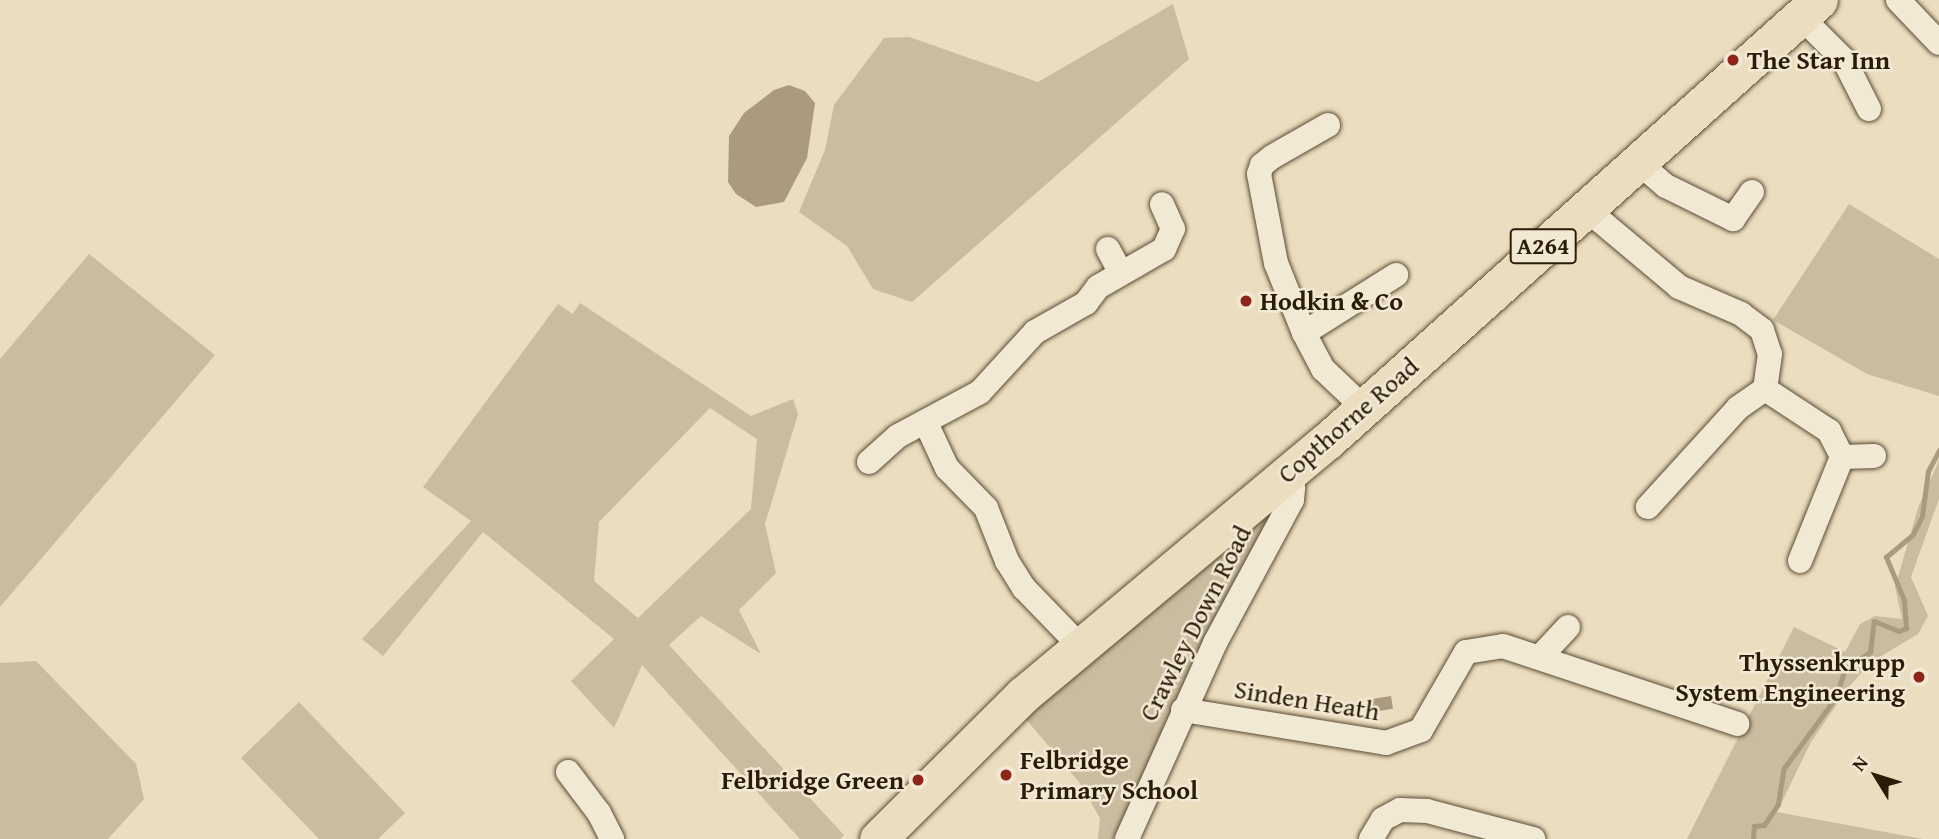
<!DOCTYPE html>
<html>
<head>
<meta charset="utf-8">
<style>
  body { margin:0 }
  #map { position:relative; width:1939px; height:839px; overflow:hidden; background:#ebddbf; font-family:"Gentium Book Plus",serif }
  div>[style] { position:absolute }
  .green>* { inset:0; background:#cabca0 }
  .water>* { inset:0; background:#aa9b80; transform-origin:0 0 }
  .stream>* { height:5px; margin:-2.5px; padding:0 2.5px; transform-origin:2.5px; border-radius:2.5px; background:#aa9b80 }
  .roads { filter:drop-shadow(0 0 2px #5b4c35) drop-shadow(0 0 2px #5b4c35) }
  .minor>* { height:24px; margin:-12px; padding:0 12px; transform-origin:12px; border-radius:12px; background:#f2e9d5 }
  .highway>* { height:37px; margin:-18.5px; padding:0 18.5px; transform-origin:18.5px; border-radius:18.5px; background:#ebddbf }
  .dots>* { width:19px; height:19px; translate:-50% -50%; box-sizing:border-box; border:4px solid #f2e9d5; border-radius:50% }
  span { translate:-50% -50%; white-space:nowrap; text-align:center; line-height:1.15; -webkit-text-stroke:5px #f2e9d5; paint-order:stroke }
  .shield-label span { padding:2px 5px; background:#f2e9d5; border:2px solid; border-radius:5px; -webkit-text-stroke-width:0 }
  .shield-label { font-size:24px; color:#2b1c07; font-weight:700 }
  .poi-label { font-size:26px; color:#2b1c07; font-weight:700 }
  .left { translate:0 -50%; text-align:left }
  .right { translate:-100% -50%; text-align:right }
  .street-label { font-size:26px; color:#2b1c07 }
  .north { position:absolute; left:1841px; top:741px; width:70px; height:70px; -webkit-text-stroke:5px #f2e9d5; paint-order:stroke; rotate:308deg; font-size:19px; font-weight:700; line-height:28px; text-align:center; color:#2b1c07 }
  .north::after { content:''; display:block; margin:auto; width:24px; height:32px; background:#2b1c07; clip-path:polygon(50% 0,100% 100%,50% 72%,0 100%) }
</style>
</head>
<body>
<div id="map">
  <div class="green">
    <div style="clip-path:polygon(1173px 4px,1189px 59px,912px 302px,873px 289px,847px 246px,799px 212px,825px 150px,834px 105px,884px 38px,909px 37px,1038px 82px)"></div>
    <div style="clip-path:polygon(1849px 204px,1939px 259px,1939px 396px,1867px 374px,1773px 320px)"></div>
    <div style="clip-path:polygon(89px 254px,215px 355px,0 607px,0 359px)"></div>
    <div style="clip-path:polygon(evenodd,580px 303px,751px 416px,793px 399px,798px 414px,765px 524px,776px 573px,739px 610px,761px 654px,701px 616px,669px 645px,844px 835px,840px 839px,800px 839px,642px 665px,614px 728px,571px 681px,614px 639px,483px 532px,383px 656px,362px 639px,471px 521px,423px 487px,558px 304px,573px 314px,580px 303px,710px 408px,757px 439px,751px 509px,638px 618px,594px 581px,599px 522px,710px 408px)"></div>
    <div style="clip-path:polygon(1939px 460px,1939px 499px,1911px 577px,1928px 616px,1918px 634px,1870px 663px,1848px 688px,1811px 742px,1777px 812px,1923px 839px,1687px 839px,1794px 627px,1845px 652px,1860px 624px,1875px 616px,1902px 619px,1895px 587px,1918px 508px)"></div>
    <div style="clip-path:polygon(1262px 506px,1275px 512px,1206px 643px,1113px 839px,1098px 839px,1100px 818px,1079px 782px,1024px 717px)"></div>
    <div style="clip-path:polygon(36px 661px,136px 764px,144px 799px,108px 839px,0 839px,0 663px)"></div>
    <div style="clip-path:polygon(299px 702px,405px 813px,378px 839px,319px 839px,241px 758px)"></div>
  </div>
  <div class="water">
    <div style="clip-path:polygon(789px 85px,805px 91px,815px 103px,807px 158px,784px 202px,756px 207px,736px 194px,728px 182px,729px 136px,744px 113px,774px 90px)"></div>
    <div style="left:1391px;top:696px;width:13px;height:25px;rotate:81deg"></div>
  </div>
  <div class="stream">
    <div style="left:1753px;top:839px;width:13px;rotate:-86deg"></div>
    <div style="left:1754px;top:826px;width:10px;rotate:-6deg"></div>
    <div style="left:1764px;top:825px;width:25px;rotate:-56deg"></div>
    <div style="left:1778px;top:804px;width:36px;rotate:-81deg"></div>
    <div style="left:1784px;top:768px;width:88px;rotate:-53.8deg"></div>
    <div style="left:1836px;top:697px;width:28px;rotate:-73deg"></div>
    <div style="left:1844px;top:670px;width:32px;rotate:-35deg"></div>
    <div style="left:1870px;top:652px;width:31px;rotate:-83deg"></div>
    <div style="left:1874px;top:621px;width:27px;rotate:22deg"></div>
    <div style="left:1899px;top:631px;width:8px;rotate:-23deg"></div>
    <div style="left:1906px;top:628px;width:28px;rotate:-94deg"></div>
    <div style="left:1904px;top:600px;width:47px;rotate:-112.7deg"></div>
    <div style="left:1886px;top:557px;width:35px;rotate:-40deg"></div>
    <div style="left:1913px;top:534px;width:20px;rotate:-63deg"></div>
    <div style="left:1922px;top:516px;width:45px;rotate:-82.4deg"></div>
    <div style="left:1928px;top:471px;width:24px;rotate:-62deg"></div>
  </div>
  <div class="roads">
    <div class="minor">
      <div style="left:1898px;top:0;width:59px;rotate:46.4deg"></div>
      <div style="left:1800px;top:16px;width:62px;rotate:45deg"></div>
      <div style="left:1844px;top:60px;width:55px;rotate:63deg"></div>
      <div style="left:1328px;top:125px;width:64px;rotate:150.3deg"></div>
      <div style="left:1272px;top:157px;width:13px;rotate:141deg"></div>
      <div style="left:1262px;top:165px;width:9px;rotate:108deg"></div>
      <div style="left:1259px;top:174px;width:91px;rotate:79.2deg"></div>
      <div style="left:1276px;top:263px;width:75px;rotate:68.2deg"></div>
      <div style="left:1304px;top:333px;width:41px;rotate:62.2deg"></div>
      <div style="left:1323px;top:369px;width:57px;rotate:43.6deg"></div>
      <div style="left:1638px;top:162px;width:37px;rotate:41deg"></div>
      <div style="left:1666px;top:186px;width:75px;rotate:26.2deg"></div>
      <div style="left:1733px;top:219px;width:33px;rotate:-55deg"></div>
      <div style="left:1585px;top:208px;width:123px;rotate:40deg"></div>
      <div style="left:1679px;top:287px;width:68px;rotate:23.5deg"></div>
      <div style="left:1741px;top:314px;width:26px;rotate:37deg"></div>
      <div style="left:1762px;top:330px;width:25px;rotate:72deg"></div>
      <div style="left:1770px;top:354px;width:35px;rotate:98deg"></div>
      <div style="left:1765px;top:389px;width:33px;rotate:145deg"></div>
      <div style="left:1738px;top:408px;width:134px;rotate:132.3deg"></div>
      <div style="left:1108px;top:249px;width:26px;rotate:62deg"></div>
      <div style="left:1304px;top:333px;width:109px;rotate:-32.2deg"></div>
      <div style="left:1765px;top:389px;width:77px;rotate:33.3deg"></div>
      <div style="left:1829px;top:431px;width:29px;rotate:63deg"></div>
      <div style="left:1842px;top:457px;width:112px;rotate:112deg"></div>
      <div style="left:926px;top:423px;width:50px;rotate:65deg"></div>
      <div style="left:947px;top:468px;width:56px;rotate:45.7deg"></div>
      <div style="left:986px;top:508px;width:57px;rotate:68.4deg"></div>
      <div style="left:1007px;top:561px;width:32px;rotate:58deg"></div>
      <div style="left:1024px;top:588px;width:81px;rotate:46deg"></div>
      <div style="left:1842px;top:457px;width:32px;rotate:-2deg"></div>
      <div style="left:869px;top:462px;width:39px;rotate:-42deg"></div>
      <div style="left:898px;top:436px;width:93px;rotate:-28.2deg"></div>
      <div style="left:980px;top:392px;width:81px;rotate:-47.5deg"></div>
      <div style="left:1035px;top:332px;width:59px;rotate:-29.6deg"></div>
      <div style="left:1086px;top:303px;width:20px;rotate:-53deg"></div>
      <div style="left:1098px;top:287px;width:76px;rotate:-29.9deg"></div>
      <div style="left:1164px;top:249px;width:22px;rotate:-66deg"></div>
      <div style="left:1173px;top:229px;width:27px;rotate:-114deg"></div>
      <div style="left:1540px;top:657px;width:41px;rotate:-47deg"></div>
      <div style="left:1183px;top:710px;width:206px;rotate:9.2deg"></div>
      <div style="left:1386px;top:743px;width:37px;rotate:-20deg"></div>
      <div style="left:1421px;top:730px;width:90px;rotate:-60deg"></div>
      <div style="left:1466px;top:652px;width:37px;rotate:-9deg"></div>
      <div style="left:1503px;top:646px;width:247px;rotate:18.4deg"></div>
      <div style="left:568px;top:772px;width:51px;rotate:52.9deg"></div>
      <div style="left:599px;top:813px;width:29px;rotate:63deg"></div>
      <div style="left:1127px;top:839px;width:215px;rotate:-65.8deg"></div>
      <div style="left:1215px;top:643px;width:162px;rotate:-61.7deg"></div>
      <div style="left:1292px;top:500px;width:12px;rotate:-85deg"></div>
      <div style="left:1293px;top:488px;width:15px;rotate:-122deg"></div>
      <div style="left:1371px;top:839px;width:23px;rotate:-59deg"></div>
      <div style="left:1383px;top:819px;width:19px;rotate:-28deg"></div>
      <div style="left:1400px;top:810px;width:27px;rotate:2deg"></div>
      <div style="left:1427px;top:811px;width:110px;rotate:14.8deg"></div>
    </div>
    <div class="highway">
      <div style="left:878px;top:839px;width:204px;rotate:-44.8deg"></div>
      <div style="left:1023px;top:695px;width:395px;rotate:-39.9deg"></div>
      <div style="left:1326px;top:442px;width:662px;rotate:-41.88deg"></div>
    </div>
  </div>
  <div class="dots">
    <div style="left:1733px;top:60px;background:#8f2418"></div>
    <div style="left:1246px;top:301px;background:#8f2418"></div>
    <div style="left:1919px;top:677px;background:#8f2418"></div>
    <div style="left:1006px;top:775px;background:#8f2418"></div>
    <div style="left:918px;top:780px;background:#8f2418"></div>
  </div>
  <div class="shield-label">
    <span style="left:1543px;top:246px">A264</span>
  </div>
  <div class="poi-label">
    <span class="left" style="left:1747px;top:60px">The Star Inn</span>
    <span class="left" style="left:1260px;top:301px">Hodkin &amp; Co</span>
    <span class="right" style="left:1905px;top:677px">Thyssenkrupp<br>System Engineering</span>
    <span class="left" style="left:1020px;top:775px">Felbridge<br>Primary School</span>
    <span class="right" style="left:904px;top:780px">Felbridge Green</span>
  </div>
  <div class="street-label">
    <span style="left:1348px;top:420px;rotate:-41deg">Copthorne Road</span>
    <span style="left:1195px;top:623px;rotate:-63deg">Crawley Down Road</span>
    <span style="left:1307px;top:700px;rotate:9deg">Sinden Heath</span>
  </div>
  <div class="north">N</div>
</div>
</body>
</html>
